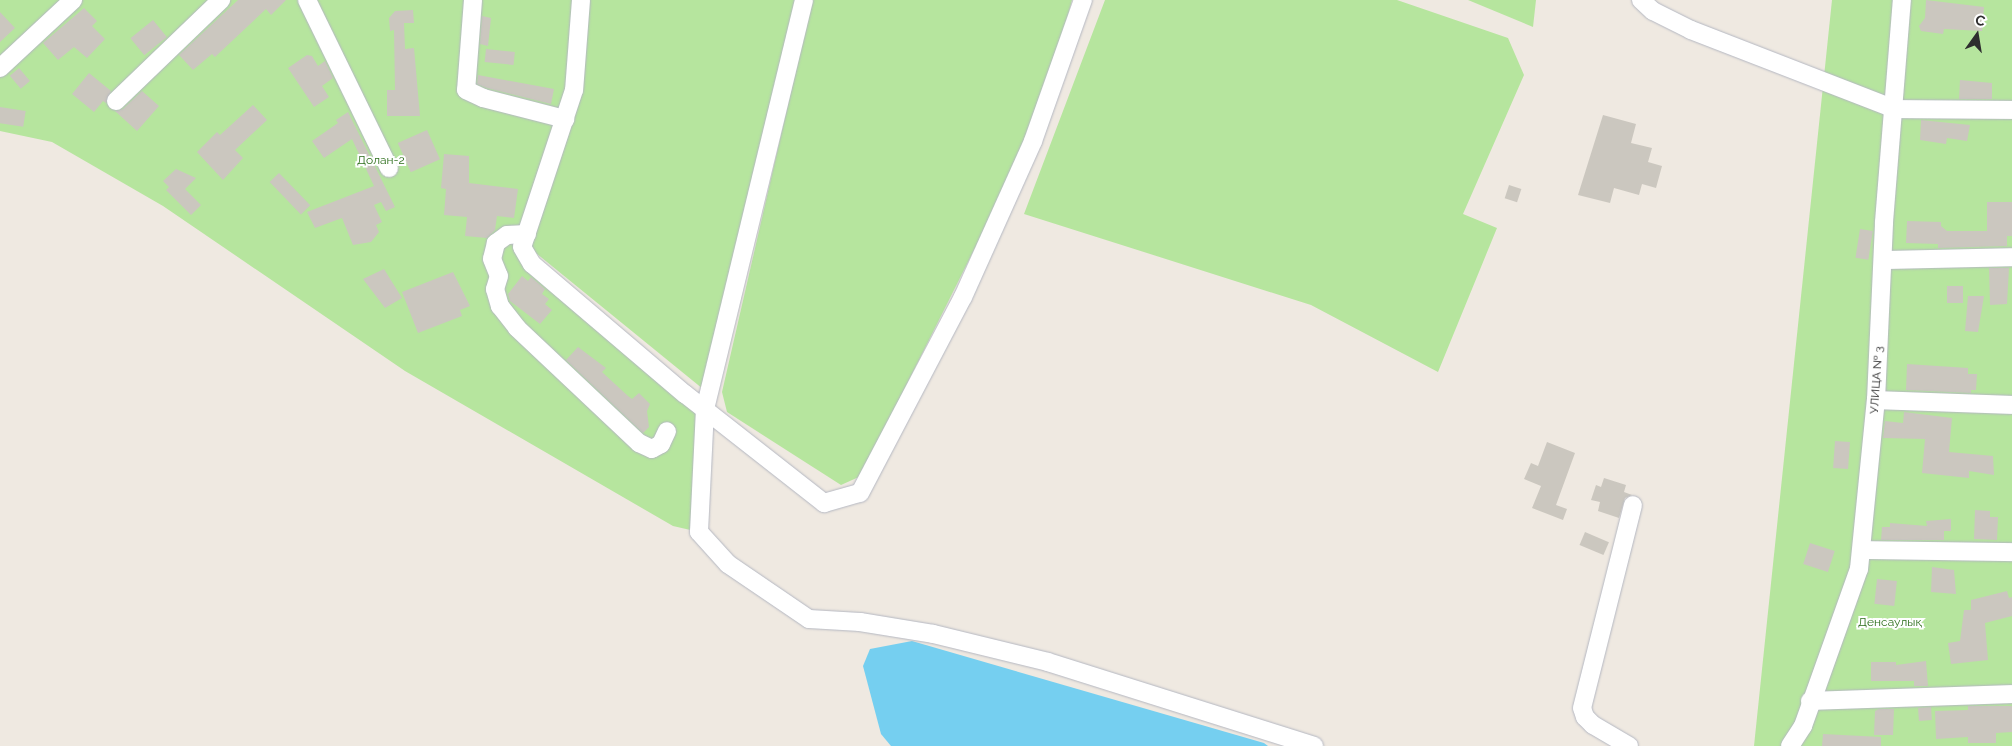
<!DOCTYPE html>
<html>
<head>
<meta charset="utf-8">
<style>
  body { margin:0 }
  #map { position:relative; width:2012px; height:746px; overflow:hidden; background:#efe9e1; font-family:Raleway,sans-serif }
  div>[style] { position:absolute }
  .green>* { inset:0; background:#b6e59e }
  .water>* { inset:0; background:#75cff0 }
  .building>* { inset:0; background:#cbc7bf; transform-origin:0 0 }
  .roads { filter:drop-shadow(0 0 1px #b4b7c1) drop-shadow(0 0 1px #b4b7c1) }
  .minor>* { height:18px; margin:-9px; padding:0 9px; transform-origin:9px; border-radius:9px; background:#fff }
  span { translate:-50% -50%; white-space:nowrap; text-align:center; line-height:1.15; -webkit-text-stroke:4px #fff; paint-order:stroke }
  .park-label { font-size:12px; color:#2c6e1b }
  .street-label { font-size:12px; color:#2e2e2e }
  .north { position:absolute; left:1952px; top:10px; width:50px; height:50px; -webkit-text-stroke:4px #fff; paint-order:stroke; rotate:13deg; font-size:14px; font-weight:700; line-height:20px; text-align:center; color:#2e2e2e }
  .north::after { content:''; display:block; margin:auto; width:18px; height:22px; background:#2e2e2e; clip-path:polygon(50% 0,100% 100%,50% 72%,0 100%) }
</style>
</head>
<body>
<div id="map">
  <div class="green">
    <div style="clip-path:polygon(0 0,581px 0,574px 90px,522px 247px,705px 409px,699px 532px,673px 526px,405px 371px,163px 206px,52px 142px,0 131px)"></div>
    <div style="clip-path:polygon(586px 0,797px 0,703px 389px,531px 249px,529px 238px,576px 90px)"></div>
    <div style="clip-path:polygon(812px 0,1072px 0,1060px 47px,1017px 164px,861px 476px,841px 485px,727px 412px,722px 392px)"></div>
    <div style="clip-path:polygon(1105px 0,1397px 0,1508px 38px,1524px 75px,1463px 214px,1497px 228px,1438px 372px,1311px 305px,1024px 214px)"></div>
    <div style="clip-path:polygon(1468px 0,1536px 0,1533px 27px)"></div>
    <div style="clip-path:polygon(1832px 0,2012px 0,2012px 746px,1754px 746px)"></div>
  </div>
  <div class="water">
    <div style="clip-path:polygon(912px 641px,1264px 743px,1268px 746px,891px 746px,881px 734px,863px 666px,870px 649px)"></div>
  </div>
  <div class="building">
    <div style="clip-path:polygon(238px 0,286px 0,271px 15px,266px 9px,215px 57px,212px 54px,193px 70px,179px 55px)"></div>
    <div style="clip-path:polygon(1926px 0,1984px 7px,1982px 31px,1944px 29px,1943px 34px,1921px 31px,1919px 26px,1925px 18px)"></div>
    <div style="clip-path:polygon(84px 8px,97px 21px,92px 26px,105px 39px,87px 58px,74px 47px,58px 60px,43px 43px)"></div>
    <div style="clip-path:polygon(413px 10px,414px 23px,404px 23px,405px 49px,414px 48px,420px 116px,387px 116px,387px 90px,395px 90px,394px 30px,390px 31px,389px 18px,395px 11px)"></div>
    <div style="clip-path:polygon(0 12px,15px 28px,0 42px)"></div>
    <div style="clip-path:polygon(482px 16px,491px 18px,488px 46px,480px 44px)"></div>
    <div style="left:153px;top:20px;width:22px;height:29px;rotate:51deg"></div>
    <div style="left:486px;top:49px;width:29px;height:13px;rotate:6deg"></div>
    <div style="clip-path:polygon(307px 55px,312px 56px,318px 66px,325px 61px,333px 78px,322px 86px,329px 97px,314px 107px,288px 68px)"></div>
    <div style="left:19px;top:68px;width:17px;height:12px;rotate:50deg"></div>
    <div style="clip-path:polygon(89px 73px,111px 91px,106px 103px,103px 101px,94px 112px,72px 94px)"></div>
    <div style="clip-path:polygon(478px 75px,554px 89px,551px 104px,487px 88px,477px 84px)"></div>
    <div style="clip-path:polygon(1960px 80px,1992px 83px,1992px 99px,1959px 99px)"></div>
    <div style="clip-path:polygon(142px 91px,159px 106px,137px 131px,115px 111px,123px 109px)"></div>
    <div style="clip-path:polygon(253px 105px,267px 120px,235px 150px,243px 158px,223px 180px,197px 152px,217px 132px,220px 135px)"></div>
    <div style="left:0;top:107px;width:26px;height:16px;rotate:9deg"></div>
    <div style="clip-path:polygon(348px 112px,395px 207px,386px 211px,381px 202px,374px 205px,382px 222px,376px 225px,379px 232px,371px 242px,353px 245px,342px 218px,315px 228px,307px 212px,374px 186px,352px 139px,324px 158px,312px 141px,338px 123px,336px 120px)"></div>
    <div style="clip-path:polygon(1603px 115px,1636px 124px,1631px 143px,1652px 148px,1648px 162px,1662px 166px,1656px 188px,1642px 184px,1639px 195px,1614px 188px,1610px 203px,1578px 195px)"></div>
    <div style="clip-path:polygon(1921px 120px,1970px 125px,1967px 141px,1947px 138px,1946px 144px,1920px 140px)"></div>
    <div style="left:427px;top:130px;width:32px;height:32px;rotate:66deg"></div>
    <div style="clip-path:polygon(444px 154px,469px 156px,469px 183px,518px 189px,514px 218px,497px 216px,495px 230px,487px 238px,465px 236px,467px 217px,444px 215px,446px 189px,441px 188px)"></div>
    <div style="clip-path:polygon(176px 169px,196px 178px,185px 189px,201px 205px,191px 215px,166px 190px,169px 187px,163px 181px)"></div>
    <div style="left:279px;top:173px;width:45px;height:13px;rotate:46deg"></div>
    <div style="left:1509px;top:185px;width:13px;height:14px;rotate:18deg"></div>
    <div style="clip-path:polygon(1987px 202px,2012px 202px,2012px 236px,2007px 236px,2007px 246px,1938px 248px,1938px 244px,1906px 243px,1907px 221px,1941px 222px,1941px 226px,1947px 231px,1987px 231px)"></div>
    <div style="left:1860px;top:229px;width:13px;height:29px;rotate:9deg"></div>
    <div style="clip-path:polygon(1989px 268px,2009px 268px,2007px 304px,1990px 305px)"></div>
    <div style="clip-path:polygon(384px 269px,402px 298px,385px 308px,363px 279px)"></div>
    <div style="clip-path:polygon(453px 272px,470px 306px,460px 310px,462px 316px,418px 333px,402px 292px)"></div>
    <div style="clip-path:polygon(522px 276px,528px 281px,531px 277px,545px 289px,542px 294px,549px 299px,545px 304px,552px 310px,540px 324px,510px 301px,508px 294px)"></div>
    <div style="left:1947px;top:286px;width:16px;height:17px"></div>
    <div style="clip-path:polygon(1968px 296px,1984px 296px,1978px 332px,1965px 331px)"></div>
    <div style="clip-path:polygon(578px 347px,606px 368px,602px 372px,628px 396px,632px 399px,639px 393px,650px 404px,647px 411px,649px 427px,643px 433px,566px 360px)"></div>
    <div style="clip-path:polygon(1907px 364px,1968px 368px,1968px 374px,1977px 374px,1976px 390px,1971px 390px,1971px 393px,1906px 390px)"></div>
    <div style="clip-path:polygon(1904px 412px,1952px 418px,1949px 452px,1993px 456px,1994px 475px,1969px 471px,1969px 478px,1922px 473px,1925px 439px,1883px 438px,1885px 421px,1903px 423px)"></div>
    <div style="left:1835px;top:441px;width:15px;height:27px;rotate:4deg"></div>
    <div style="clip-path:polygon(1547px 442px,1575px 453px,1556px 505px,1567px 509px,1563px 520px,1532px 508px,1541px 486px,1524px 479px,1531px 463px,1538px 466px)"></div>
    <div style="clip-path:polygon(1604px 478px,1626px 485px,1624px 492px,1632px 495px,1625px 498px,1619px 518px,1598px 511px,1600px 502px,1591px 500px,1596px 485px,1601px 487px)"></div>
    <div style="clip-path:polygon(1975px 510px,1990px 511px,1990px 517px,1998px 517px,1997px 540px,1974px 539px)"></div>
    <div style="clip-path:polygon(1951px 519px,1951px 531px,1944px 531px,1944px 540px,1881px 540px,1882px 527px,1890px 527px,1890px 523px,1927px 526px,1926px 521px)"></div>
    <div style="left:1585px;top:532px;width:26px;height:14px;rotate:23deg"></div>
    <div style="left:1810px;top:543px;width:26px;height:22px;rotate:18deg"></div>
    <div style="clip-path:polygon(1932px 567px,1954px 570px,1956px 594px,1931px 592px)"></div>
    <div style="left:1877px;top:579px;width:20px;height:25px;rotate:6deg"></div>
    <div style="clip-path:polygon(2007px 591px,2009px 598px,2012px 597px,2012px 616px,1985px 623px,1988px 660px,1951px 664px,1948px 643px,1960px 641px,1964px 610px,1971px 610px,1971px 600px)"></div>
    <div style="clip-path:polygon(1926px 661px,1928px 686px,1914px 686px,1914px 681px,1871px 681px,1871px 662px,1896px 662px,1896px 665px)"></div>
    <div style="clip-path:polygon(1968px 706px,2012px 706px,2012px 732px,1996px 733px,1996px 743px,1968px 743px,1968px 737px,1936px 739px,1935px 711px,1968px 710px)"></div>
    <div style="left:1931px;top:707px;width:13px;height:13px;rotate:86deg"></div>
    <div style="clip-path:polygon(1879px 709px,1894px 709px,1893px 735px,1874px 735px,1875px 711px)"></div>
    <div style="clip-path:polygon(1823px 734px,1881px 737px,1881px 746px,1822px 746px)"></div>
  </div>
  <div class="roads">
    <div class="minor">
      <div style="left:307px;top:0;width:187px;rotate:64deg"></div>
      <div style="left:473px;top:0;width:90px;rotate:94.4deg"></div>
      <div style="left:466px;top:90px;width:19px;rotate:25deg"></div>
      <div style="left:483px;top:98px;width:85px;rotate:14.4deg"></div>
      <div style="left:581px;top:0;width:90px;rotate:94.4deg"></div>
      <div style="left:574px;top:90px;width:165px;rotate:108.3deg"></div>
      <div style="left:522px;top:247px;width:20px;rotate:60deg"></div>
      <div style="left:532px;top:264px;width:201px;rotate:40.4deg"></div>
      <div style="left:685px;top:394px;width:177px;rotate:38.1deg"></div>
      <div style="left:824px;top:503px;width:37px;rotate:-16deg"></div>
      <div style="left:860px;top:493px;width:221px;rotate:-62.3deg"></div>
      <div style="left:963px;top:297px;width:171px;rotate:-65.8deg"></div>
      <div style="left:1033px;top:141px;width:150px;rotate:-70.5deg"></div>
      <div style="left:804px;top:0;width:421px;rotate:103.6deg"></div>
      <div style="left:705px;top:409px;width:123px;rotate:92.8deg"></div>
      <div style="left:699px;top:532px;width:43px;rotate:47.8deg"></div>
      <div style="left:728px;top:564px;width:98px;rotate:34.2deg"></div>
      <div style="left:809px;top:619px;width:51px;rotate:3.4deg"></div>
      <div style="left:860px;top:622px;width:74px;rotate:9.3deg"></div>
      <div style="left:933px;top:634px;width:118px;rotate:13.7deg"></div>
      <div style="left:1048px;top:662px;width:279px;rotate:17.5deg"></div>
      <div style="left:1641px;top:0;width:16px;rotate:43deg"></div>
      <div style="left:1653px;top:11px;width:42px;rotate:26.6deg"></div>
      <div style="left:1691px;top:30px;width:219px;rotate:21.2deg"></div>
      <div style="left:1895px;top:109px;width:117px;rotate:0.5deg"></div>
      <div style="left:0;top:68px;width:100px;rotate:-43deg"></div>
      <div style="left:116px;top:101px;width:146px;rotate:-43.9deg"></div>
      <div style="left:527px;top:234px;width:20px;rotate:177deg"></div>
      <div style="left:507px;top:235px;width:14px;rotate:144deg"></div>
      <div style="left:496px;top:243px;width:16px;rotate:104deg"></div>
      <div style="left:492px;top:259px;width:18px;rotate:68deg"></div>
      <div style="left:499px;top:276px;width:14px;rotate:107deg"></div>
      <div style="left:495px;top:289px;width:18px;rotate:74deg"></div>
      <div style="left:500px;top:306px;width:28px;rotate:52deg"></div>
      <div style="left:517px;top:328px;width:168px;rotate:43.3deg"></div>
      <div style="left:639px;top:443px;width:14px;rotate:25deg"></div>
      <div style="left:652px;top:449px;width:10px;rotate:-29deg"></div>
      <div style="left:661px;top:444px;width:14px;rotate:-65deg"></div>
      <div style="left:1884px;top:260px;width:128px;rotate:-1.3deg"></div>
      <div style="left:1876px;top:400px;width:136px;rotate:2.1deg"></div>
      <div style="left:1862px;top:550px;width:150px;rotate:0.8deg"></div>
      <div style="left:1810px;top:701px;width:202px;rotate:-2deg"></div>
      <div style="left:1629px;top:746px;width:42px;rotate:-149.7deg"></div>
      <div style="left:1593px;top:725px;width:11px;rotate:-135deg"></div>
      <div style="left:1585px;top:717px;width:9px;rotate:-108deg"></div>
      <div style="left:1582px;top:708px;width:209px;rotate:-75.9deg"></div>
      <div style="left:1790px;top:746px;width:24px;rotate:-57deg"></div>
      <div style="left:1803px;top:726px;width:167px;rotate:-70.4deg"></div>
      <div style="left:1859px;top:569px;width:170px;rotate:-84.3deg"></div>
      <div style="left:1876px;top:400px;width:178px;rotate:-87.4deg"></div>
      <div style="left:1884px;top:222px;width:223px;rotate:-85.4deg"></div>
    </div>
  </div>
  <div class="park-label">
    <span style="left:381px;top:161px">Долан-2</span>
    <span style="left:1890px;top:623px">Денсаулық</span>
  </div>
  <div class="street-label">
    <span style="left:1877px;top:380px;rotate:-86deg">УЛИЦА № 3</span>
  </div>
  <div class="north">С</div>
</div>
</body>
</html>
